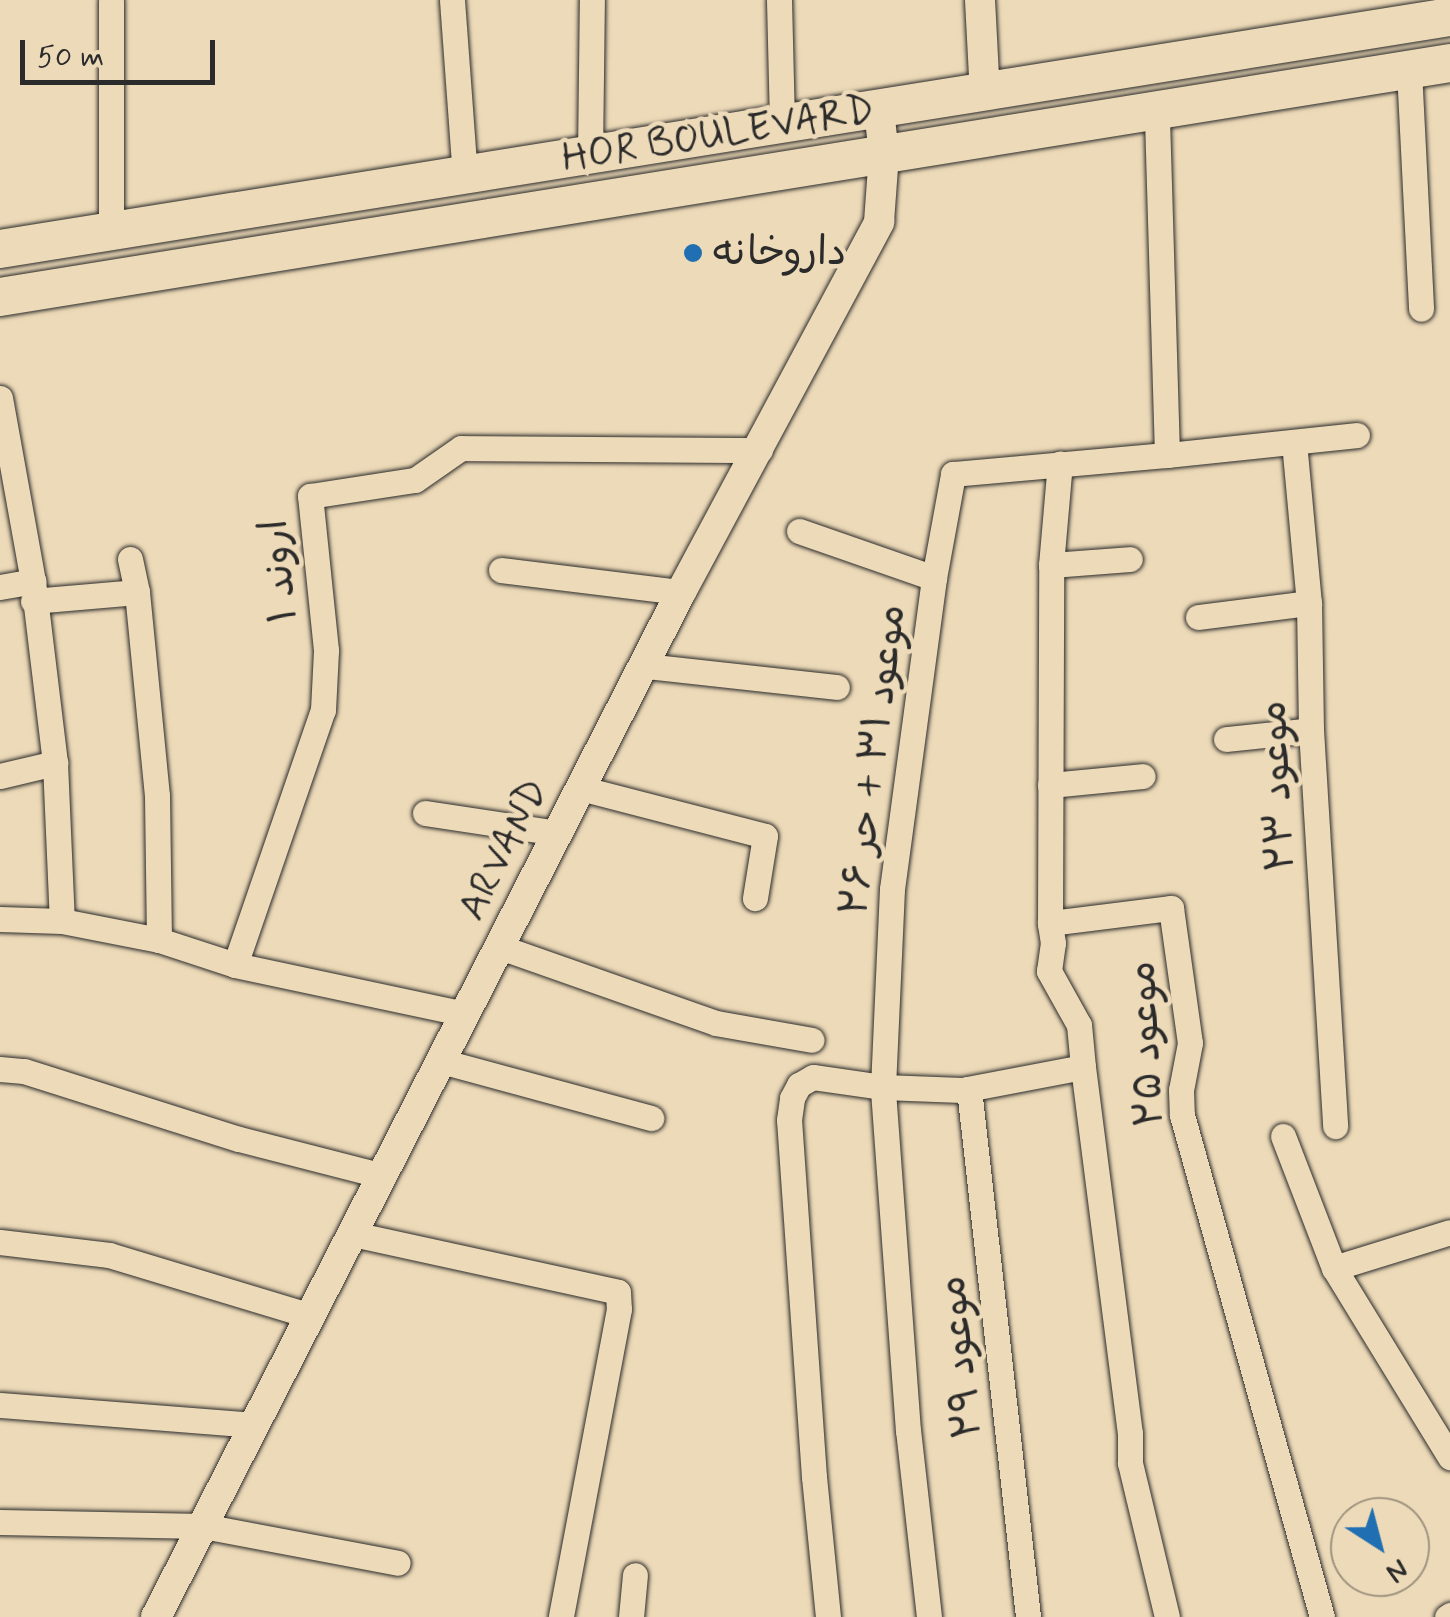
<!DOCTYPE html>
<html>
<head>
<meta charset="utf-8">
<style>
  body { margin:0 }
  #map { position:relative; width:1450px; height:1617px; overflow:hidden; background:#eddab8; font-family:Mynerve,"Playpen Sans Arabic",sans-serif }
  div>[style] { position:absolute }
  .roads { filter:drop-shadow(0 0 2px #2b2b2b) drop-shadow(0 0 2px #2b2b2b) }
  .minor>* { height:25px; margin:-12.5px; padding:0 12.5px; transform-origin:12.5px; border-radius:12.5px; background:#eddab8 }
  .tertiary>* { height:30px; margin:-15px; padding:0 15px; transform-origin:15px; border-radius:15px; background:#eddab8 }
  .primary>* { height:38px; margin:-19px; padding:0 19px; transform-origin:19px; border-radius:19px; background:#eddab8 }
  .dots>* { width:28px; height:28px; translate:-50% -50%; box-sizing:border-box; border:5px solid #eddab8; border-radius:50% }
  span { translate:-50% -50%; white-space:nowrap; text-align:center; line-height:1.15; -webkit-text-stroke:9px #eddab8; paint-order:stroke }
  .street-label { font-size:40px; color:#2b2b2b }
  .poi-label { font-size:40px; color:#2b2b2b }
  .left { translate:0 -50%; text-align:left }
  .north { position:absolute; left:1330px; top:1497px; width:100px; height:100px; box-sizing:border-box; background:#eddab8; border:2px solid #9f9480; border-radius:50%; rotate:144deg; font-size:28px; font-weight:700; line-height:40px; text-align:center; color:#2b2b2b }
  .north::after { content:''; display:block; margin:auto; width:35px; height:45px; background:#1f6fb2; clip-path:polygon(50% 0,100% 100%,50% 72%,0 100%) }
  .scale { position:absolute; left:20px; top:40px; width:195px; height:45px; box-sizing:border-box; border:5px solid #2b2b2b; border-top:0; padding-left:12px; font-size:30px; line-height:35px; white-space:nowrap; color:#2b2b2b; -webkit-text-stroke:8px #eddab8; paint-order:stroke }
</style>
</head>
<body>
<div id="map">
  <div class="roads">
    <div class="minor">
      <div style="left:452px;top:0;width:175px;rotate:85.8deg"></div>
      <div style="left:779px;top:0;width:126px;rotate:88.6deg"></div>
      <div style="left:1409px;top:70px;width:239px;rotate:87.1deg"></div>
      <div style="left:590px;top:155px;width:155px;rotate:-89.3deg"></div>
      <div style="left:111px;top:231px;width:230px;rotate:-90deg"></div>
      <div style="left:0;top:398px;width:186px;rotate:79.8deg"></div>
      <div style="left:33px;top:581px;width:183px;rotate:83.1deg"></div>
      <div style="left:55px;top:763px;width:158px;rotate:87.5deg"></div>
      <div style="left:1294px;top:442px;width:162px;rotate:84.7deg"></div>
      <div style="left:1309px;top:603px;width:127px;rotate:89.1deg"></div>
      <div style="left:1311px;top:730px;width:397px;rotate:86.5deg"></div>
      <div style="left:1167px;top:455px;width:191px;rotate:-6deg"></div>
      <div style="left:799px;top:531px;width:143px;rotate:19.2deg"></div>
      <div style="left:130px;top:559px;width:34px;rotate:78deg"></div>
      <div style="left:137px;top:592px;width:205px;rotate:84.4deg"></div>
      <div style="left:157px;top:796px;width:144px;rotate:89.2deg"></div>
      <div style="left:1051px;top:565px;width:79px;rotate:-4.3deg"></div>
      <div style="left:501px;top:570px;width:181px;rotate:7deg"></div>
      <div style="left:0;top:587px;width:34px;rotate:-10deg"></div>
      <div style="left:33px;top:601px;width:104px;rotate:-4.9deg"></div>
      <div style="left:1198px;top:617px;width:112px;rotate:-7.2deg"></div>
      <div style="left:646px;top:666px;width:192px;rotate:6.3deg"></div>
      <div style="left:1226px;top:739px;width:85px;rotate:-6deg"></div>
      <div style="left:0;top:776px;width:57px;rotate:-13.3deg"></div>
      <div style="left:1050px;top:785px;width:93px;rotate:-5.5deg"></div>
      <div style="left:580px;top:788px;width:191px;rotate:14.5deg"></div>
      <div style="left:765px;top:836px;width:63px;rotate:99.2deg"></div>
      <div style="left:425px;top:813px;width:134px;rotate:8.6deg"></div>
      <div style="left:0;top:919px;width:62px;rotate:1.8deg"></div>
      <div style="left:62px;top:921px;width:99px;rotate:11.1deg"></div>
      <div style="left:159px;top:940px;width:80px;rotate:18.2deg"></div>
      <div style="left:235px;top:965px;width:235px;rotate:12deg"></div>
      <div style="left:1050px;top:923px;width:358px;rotate:-89.8deg"></div>
      <div style="left:1051px;top:565px;width:102px;rotate:-85deg"></div>
      <div style="left:500px;top:947px;width:229px;rotate:19.4deg"></div>
      <div style="left:716px;top:1023px;width:97px;rotate:10deg"></div>
      <div style="left:235px;top:965px;width:270px;rotate:-71deg"></div>
      <div style="left:323px;top:710px;width:60px;rotate:-87.1deg"></div>
      <div style="left:326px;top:650px;width:155px;rotate:-95.9deg"></div>
      <div style="left:310px;top:496px;width:106px;rotate:-8.7deg"></div>
      <div style="left:415px;top:480px;width:56px;rotate:-34.8deg"></div>
      <div style="left:461px;top:448px;width:299px;rotate:0.4deg"></div>
      <div style="left:441px;top:1061px;width:218px;rotate:15.2deg"></div>
      <div style="left:1083px;top:1067px;width:369px;rotate:82.7deg"></div>
      <div style="left:1130px;top:1433px;width:30px;rotate:90deg"></div>
      <div style="left:1130px;top:1463px;width:158px;rotate:76.5deg"></div>
      <div style="left:0;top:1069px;width:24px;rotate:5deg"></div>
      <div style="left:24px;top:1071px;width:225px;rotate:17.6deg"></div>
      <div style="left:239px;top:1139px;width:149px;rotate:14.4deg"></div>
      <div style="left:969px;top:1089px;width:531px;rotate:83.62deg"></div>
      <div style="left:1283px;top:1136px;width:142px;rotate:68.9deg"></div>
      <div style="left:1334px;top:1268px;width:222px;rotate:58.5deg"></div>
      <div style="left:353px;top:1234px;width:271px;rotate:12.3deg"></div>
      <div style="left:618px;top:1292px;width:17px;rotate:87deg"></div>
      <div style="left:619px;top:1309px;width:313px;rotate:100.7deg"></div>
      <div style="left:0;top:1242px;width:110px;rotate:6.8deg"></div>
      <div style="left:109px;top:1255px;width:211px;rotate:16.8deg"></div>
      <div style="left:1334px;top:1268px;width:121px;rotate:-17.2deg"></div>
      <div style="left:0;top:1405px;width:256px;rotate:4.5deg"></div>
      <div style="left:0;top:1522px;width:203px;rotate:1.1deg"></div>
      <div style="left:203px;top:1526px;width:198px;rotate:10.7deg"></div>
      <div style="left:631px;top:1617px;width:42px;rotate:-84.6deg"></div>
      <div style="left:828px;top:1617px;width:141px;rotate:-95.7deg"></div>
      <div style="left:814px;top:1477px;width:358px;rotate:-94deg"></div>
      <div style="left:789px;top:1120px;width:22px;rotate:-82deg"></div>
      <div style="left:792px;top:1098px;width:15px;rotate:-62deg"></div>
      <div style="left:799px;top:1085px;width:16px;rotate:-30deg"></div>
      <div style="left:813px;top:1077px;width:71px;rotate:8.1deg"></div>
      <div style="left:883px;top:1087px;width:79px;rotate:2.2deg"></div>
      <div style="left:962px;top:1090px;width:123px;rotate:-10.8deg"></div>
      <div style="left:1083px;top:1067px;width:42px;rotate:-95.4deg"></div>
      <div style="left:1079px;top:1025px;width:62px;rotate:-119.1deg"></div>
      <div style="left:1049px;top:971px;width:28px;rotate:-82deg"></div>
      <div style="left:1053px;top:943px;width:20px;rotate:-99deg"></div>
      <div style="left:1050px;top:923px;width:122px;rotate:-7.1deg"></div>
      <div style="left:1171px;top:908px;width:136px;rotate:82deg"></div>
      <div style="left:1190px;top:1043px;width:48px;rotate:100.8deg"></div>
      <div style="left:1181px;top:1090px;width:25px;rotate:88deg"></div>
      <div style="left:1182px;top:1115px;width:521px;rotate:74.42deg"></div>
      <div style="left:929px;top:1617px;width:187px;rotate:-96.4deg"></div>
      <div style="left:908px;top:1431px;width:345px;rotate:-94.2deg"></div>
      <div style="left:883px;top:1087px;width:198px;rotate:-87.4deg"></div>
      <div style="left:892px;top:889px;width:314px;rotate:-82.3deg"></div>
      <div style="left:934px;top:578px;width:106px;rotate:-79.6deg"></div>
      <div style="left:953px;top:474px;width:215px;rotate:-5.1deg"></div>
      <div style="left:1167px;top:455px;width:346px;rotate:-91.7deg"></div>
      <div style="left:1447px;top:1617px;width:4px;rotate:-34deg"></div>
    </div>
    <div class="tertiary">
      <div style="left:980px;top:0;width:94px;rotate:87deg"></div>
      <div style="left:156px;top:1617px;width:1152px;rotate:-62.88deg"></div>
      <div style="left:681px;top:592px;width:420px;rotate:-61.8deg"></div>
      <div style="left:879px;top:222px;width:68px;rotate:-85.8deg"></div>
      <div style="left:884px;top:154px;width:43px;rotate:-96.6deg"></div>
    </div>
    <div class="primary">
      <div style="left:0;top:249px;width:1468px;rotate:-9.09deg"></div>
      <div style="left:0;top:297px;width:1469px;rotate:-9.17deg"></div>
    </div>
  </div>
  <div class="dots">
    <div style="left:693px;top:253px;background:#1f6fb2"></div>
  </div>
  <div class="street-label">
    <span style="left:718px;top:135px;rotate:-9deg">HOR BOULEVARD</span>
    <span style="left:280px;top:571px;rotate:-96deg">اروند ۱</span>
    <span style="left:874px;top:760px;rotate:-83deg">موعود ۳۱ + حر ۲۶</span>
    <span style="left:1278px;top:786px;rotate:-93deg">موعود ۲۳</span>
    <span style="left:504px;top:850px;rotate:-63deg">ARVAND</span>
    <span style="left:1147px;top:1044px;rotate:-93deg">موعود ۲۵</span>
    <span style="left:961px;top:1357px;rotate:-96deg">موعود ۲۹</span>
  </div>
  <div class="poi-label">
    <span class="left" style="left:713px;top:253px">داروخانه</span>
  </div>
  <div class="north">N</div>
  <div class="scale">50 m</div>
</div>
</body>
</html>
